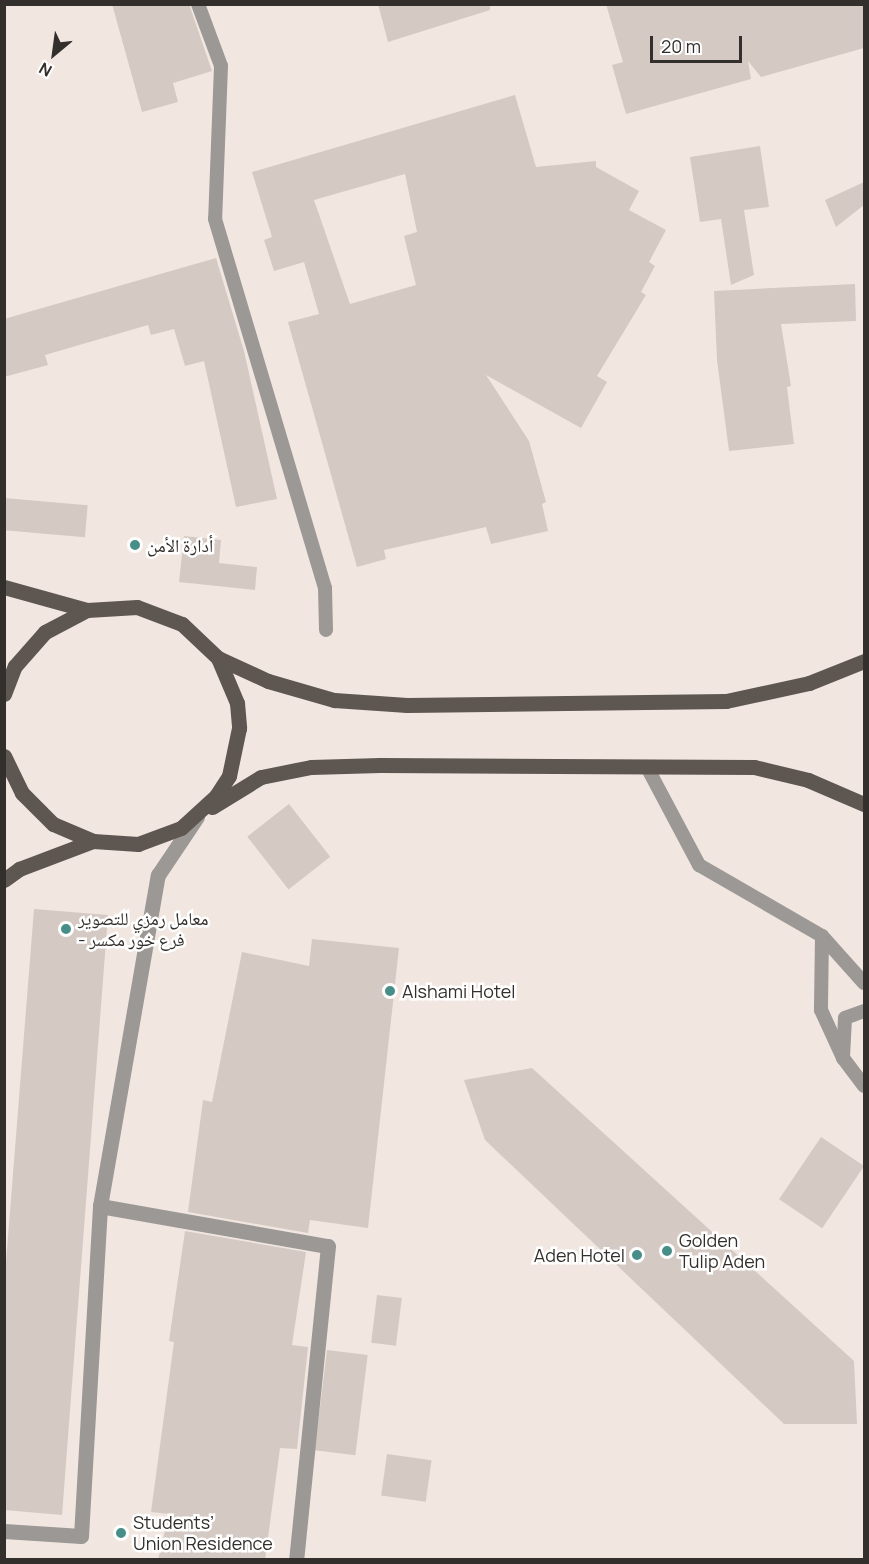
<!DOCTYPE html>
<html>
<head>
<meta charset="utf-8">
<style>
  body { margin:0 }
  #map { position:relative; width:869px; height:1564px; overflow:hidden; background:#f1e7e0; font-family:Manrope,"Noto Naskh Arabic",sans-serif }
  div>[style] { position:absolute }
  .building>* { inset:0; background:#d4cac3; transform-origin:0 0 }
  .lane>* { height:14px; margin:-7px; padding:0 7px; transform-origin:7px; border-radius:7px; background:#9c9895 }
  .street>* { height:15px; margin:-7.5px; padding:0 7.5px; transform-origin:7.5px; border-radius:7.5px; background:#9c9895 }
  .primary>* { height:15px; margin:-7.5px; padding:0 7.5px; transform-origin:7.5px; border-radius:7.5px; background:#5d5651 }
  .dots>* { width:16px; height:16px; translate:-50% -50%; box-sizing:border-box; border:3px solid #fff; border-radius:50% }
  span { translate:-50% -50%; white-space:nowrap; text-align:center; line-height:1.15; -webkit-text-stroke:5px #fff; paint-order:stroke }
  .poi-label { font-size:18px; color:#332f2c }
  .left { translate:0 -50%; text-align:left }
  .right { translate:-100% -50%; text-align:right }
  .frame { position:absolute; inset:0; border:6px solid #332f2c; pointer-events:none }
  .north { position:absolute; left:24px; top:24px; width:60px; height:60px; -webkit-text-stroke:4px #fff; paint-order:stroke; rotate:209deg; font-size:16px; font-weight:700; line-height:24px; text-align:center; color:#332f2c }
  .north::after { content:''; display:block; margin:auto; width:21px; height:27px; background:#332f2c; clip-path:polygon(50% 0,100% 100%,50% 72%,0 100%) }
  .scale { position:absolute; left:650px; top:36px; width:92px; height:27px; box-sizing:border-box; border:3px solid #332f2c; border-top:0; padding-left:8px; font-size:18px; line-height:21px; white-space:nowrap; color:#332f2c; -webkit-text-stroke:4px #fff; paint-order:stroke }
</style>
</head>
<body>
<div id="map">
  <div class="building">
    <div style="clip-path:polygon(112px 4px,189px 4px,212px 71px,173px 83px,178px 102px,142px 112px)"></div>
    <div style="clip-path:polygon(378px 4px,490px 4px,490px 10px,388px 42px)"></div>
    <div style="clip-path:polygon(606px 4px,864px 4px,864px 48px,761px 77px,748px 61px,751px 79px,626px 114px,612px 65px,623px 62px)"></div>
    <div style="clip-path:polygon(evenodd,515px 95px,536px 167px,596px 161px,596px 167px,639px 191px,629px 210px,666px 230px,649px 262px,655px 266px,641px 292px,646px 295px,597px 376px,607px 382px,581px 428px,486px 375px,529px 441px,546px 502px,542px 504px,548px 531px,491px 544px,486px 527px,384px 550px,386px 559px,357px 567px,288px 322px,319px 314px,304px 262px,274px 271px,264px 240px,272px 237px,252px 172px,515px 95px,405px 174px,417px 232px,404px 236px,416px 285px,350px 304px,314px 200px,405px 174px)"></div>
    <div style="clip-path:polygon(760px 146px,769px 207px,744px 210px,754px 275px,731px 285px,721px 219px,700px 222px,690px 157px)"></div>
    <div style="clip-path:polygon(864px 182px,864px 205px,836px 227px,825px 200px)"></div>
    <div style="clip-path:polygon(216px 258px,244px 351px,277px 499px,236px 507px,204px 361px,185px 366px,174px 329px,151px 335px,148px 325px,45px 355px,48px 365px,4px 377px,4px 319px)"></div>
    <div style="clip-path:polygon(855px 284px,856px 321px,781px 324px,791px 386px,787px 387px,794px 444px,729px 451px,717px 360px,714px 291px)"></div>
    <div style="left:4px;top:498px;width:84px;height:32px;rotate:5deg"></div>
    <div style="clip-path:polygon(184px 536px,221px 540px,219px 563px,257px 567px,255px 590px,179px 582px)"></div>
    <div style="left:289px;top:804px;width:67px;height:53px;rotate:52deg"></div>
    <div style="clip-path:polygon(34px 909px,108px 915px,62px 1515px,4px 1510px,4px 1287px)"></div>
    <div style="clip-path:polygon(312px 939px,399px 948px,368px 1228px,310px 1220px,308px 1233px,188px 1212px,203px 1100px,212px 1102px,242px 952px,309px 966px)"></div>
    <div style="clip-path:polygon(532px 1068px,854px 1361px,857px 1424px,784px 1424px,485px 1140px,464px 1080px)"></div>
    <div style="left:821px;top:1137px;width:52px;height:75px;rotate:34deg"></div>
    <div style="clip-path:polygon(185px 1231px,306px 1252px,292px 1345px,308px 1347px,297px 1449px,280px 1448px,265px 1560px,158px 1560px,169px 1514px,151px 1512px,174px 1342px,169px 1341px)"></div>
    <div style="left:377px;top:1295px;width:25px;height:48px;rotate:7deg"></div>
    <div style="left:327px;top:1350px;width:41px;height:101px;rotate:7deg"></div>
    <div style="left:387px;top:1454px;width:45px;height:42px;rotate:8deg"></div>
  </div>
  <div class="lane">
    <div style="left:198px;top:4px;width:66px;rotate:69.6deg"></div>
    <div style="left:221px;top:66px;width:153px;rotate:92.2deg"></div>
    <div style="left:215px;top:219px;width:385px;rotate:73.4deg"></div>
    <div style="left:325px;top:588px;width:42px;rotate:88.6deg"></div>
    <div style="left:648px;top:769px;width:109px;rotate:62deg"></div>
    <div style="left:699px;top:865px;width:142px;rotate:30deg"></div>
    <div style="left:822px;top:936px;width:63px;rotate:48.2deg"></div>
    <div style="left:822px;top:936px;width:74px;rotate:90.8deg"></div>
    <div style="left:821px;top:1010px;width:53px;rotate:65.4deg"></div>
    <div style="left:864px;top:1011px;width:20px;rotate:160deg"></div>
    <div style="left:845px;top:1018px;width:40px;rotate:92.9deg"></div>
    <div style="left:843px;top:1058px;width:35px;rotate:53deg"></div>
  </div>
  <div class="street">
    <div style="left:100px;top:1206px;width:231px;rotate:10deg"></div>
    <div style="left:328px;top:1246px;width:316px;rotate:95.8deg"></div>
    <div style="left:4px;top:1531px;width:77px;rotate:3.7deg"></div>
    <div style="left:81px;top:1536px;width:331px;rotate:-86.7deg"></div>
    <div style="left:100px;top:1206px;width:336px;rotate:-80.1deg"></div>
    <div style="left:158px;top:875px;width:70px;rotate:-56.1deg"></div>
  </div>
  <div class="primary">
    <div style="left:4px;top:587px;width:86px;rotate:15.5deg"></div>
    <div style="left:218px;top:658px;width:55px;rotate:24.7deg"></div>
    <div style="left:268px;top:681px;width:69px;rotate:16.1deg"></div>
    <div style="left:334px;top:700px;width:73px;rotate:3.9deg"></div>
    <div style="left:407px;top:705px;width:319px;rotate:-0.7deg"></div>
    <div style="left:726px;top:701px;width:85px;rotate:-12.2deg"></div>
    <div style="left:809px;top:683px;width:59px;rotate:-21.8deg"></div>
    <div style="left:4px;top:694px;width:30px;rotate:-69deg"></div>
    <div style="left:15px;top:666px;width:45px;rotate:-48.6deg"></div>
    <div style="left:45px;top:632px;width:47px;rotate:-27.6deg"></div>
    <div style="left:87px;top:610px;width:50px;rotate:-3.4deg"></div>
    <div style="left:137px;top:607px;width:48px;rotate:20.7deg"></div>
    <div style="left:182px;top:624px;width:50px;rotate:43.4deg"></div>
    <div style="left:218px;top:658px;width:49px;rotate:67.1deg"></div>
    <div style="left:237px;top:703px;width:25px;rotate:85deg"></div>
    <div style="left:239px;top:728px;width:49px;rotate:101.8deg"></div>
    <div style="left:229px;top:776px;width:24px;rotate:123deg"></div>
    <div style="left:216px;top:796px;width:47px;rotate:137.6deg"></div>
    <div style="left:181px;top:828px;width:46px;rotate:159.6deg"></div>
    <div style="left:138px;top:844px;width:45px;rotate:-176.2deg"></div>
    <div style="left:93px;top:841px;width:43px;rotate:-157deg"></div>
    <div style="left:53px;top:824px;width:44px;rotate:-135deg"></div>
    <div style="left:22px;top:793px;width:41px;rotate:-115.9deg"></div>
    <div style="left:212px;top:807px;width:57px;rotate:-31.5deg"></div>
    <div style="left:261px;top:777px;width:51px;rotate:-11.3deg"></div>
    <div style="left:311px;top:767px;width:69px;rotate:-1.7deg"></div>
    <div style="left:380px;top:765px;width:374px;rotate:0.3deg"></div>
    <div style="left:754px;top:767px;width:56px;rotate:13.5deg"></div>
    <div style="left:808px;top:780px;width:61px;rotate:23.2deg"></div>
    <div style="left:4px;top:880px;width:19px;rotate:-36deg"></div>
    <div style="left:19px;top:869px;width:79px;rotate:-20.7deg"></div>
  </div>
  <div class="dots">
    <div style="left:135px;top:545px;background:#478e88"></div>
    <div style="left:66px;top:929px;background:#478e88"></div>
    <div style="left:390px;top:991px;background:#478e88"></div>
    <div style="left:667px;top:1251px;background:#478e88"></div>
    <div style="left:637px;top:1255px;background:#478e88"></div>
    <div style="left:121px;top:1533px;background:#478e88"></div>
  </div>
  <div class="poi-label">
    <span class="left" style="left:147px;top:545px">أدارة الأمن</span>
    <span class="left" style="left:78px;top:929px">معامل رمزي للتصوير<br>- فرع خور مكسر</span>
    <span class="left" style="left:402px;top:991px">Alshami Hotel</span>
    <span class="left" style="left:679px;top:1251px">Golden<br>Tulip Aden</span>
    <span class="right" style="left:625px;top:1255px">Aden Hotel</span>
    <span class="left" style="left:133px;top:1533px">Students’<br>Union Residence</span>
  </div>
  <div class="frame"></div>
  <div class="north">N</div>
  <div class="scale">20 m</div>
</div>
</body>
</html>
